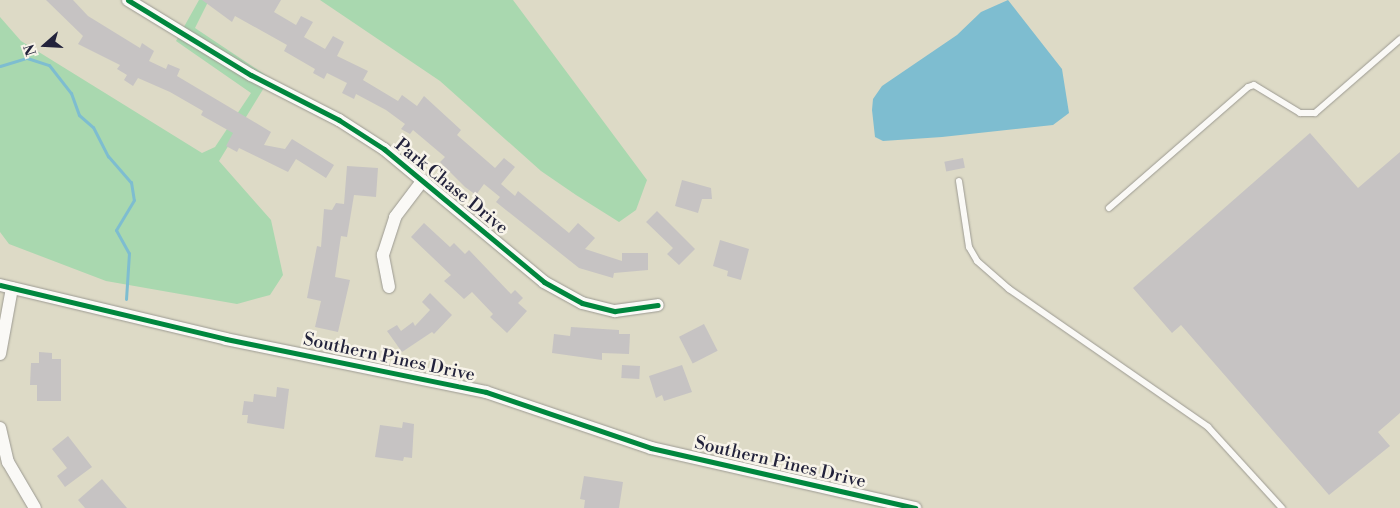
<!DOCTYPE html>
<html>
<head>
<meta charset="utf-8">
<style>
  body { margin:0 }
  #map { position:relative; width:1400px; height:508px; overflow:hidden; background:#dddac6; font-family:"Libre Bodoni",serif }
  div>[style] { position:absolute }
  .green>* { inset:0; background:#a9d8af }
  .water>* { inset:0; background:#7ebdd0 }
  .stream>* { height:3px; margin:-1.5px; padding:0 1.5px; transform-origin:1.5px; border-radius:1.5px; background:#7ebdd0 }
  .building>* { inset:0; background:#c6c3c3; transform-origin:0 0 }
  .roads { filter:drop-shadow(0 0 1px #9c9a92) drop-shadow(0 0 1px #9c9a92) }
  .service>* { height:6px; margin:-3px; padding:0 3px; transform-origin:3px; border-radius:3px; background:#faf9f6 }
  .minor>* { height:12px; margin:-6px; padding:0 6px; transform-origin:6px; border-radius:6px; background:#faf9f6 }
  .cycleway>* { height:5px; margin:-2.5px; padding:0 2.5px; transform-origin:2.5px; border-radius:2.5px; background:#00873e }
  span { translate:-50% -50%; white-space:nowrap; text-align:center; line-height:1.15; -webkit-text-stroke:5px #f7f3e8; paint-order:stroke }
  .street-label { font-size:18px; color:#22223b }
  .north { position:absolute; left:20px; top:20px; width:50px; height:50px; -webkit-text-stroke:4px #f7f3e8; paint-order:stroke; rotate:251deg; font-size:14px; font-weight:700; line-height:20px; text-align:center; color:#22223b }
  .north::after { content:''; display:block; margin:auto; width:18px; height:22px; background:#22223b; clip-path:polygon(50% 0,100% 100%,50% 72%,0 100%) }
</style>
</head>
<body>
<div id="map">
  <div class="green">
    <div style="clip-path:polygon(199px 0,209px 0,195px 28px,270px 78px,219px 161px,271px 220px,283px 275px,270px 295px,237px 304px,106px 281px,9px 244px,0 232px,0 17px,21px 41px,202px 153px,215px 147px,251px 93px,176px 41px)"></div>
    <div style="clip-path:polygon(320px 0,513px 0,647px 180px,636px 210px,619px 222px,576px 195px,541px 171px,440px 81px)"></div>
  </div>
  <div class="water">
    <div style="clip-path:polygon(1008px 0,1062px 69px,1069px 113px,1053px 125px,942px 137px,883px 141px,875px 137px,872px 110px,873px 99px,882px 86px,957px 35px,981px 12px)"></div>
  </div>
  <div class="stream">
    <div style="left:0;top:66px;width:28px;rotate:-17deg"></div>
    <div style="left:27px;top:58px;width:23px;rotate:18deg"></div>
    <div style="left:49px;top:65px;width:36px;rotate:52deg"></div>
    <div style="left:71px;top:93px;width:23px;rotate:70deg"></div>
    <div style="left:79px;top:115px;width:18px;rotate:41deg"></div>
    <div style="left:93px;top:127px;width:33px;rotate:63deg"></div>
    <div style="left:108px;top:156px;width:35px;rotate:49deg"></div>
    <div style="left:131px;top:182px;width:18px;rotate:81deg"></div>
    <div style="left:134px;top:200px;width:35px;rotate:121deg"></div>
    <div style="left:116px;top:230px;width:26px;rotate:61deg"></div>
    <div style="left:129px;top:253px;width:46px;rotate:93.7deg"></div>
  </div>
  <div class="building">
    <div style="clip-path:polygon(46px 0,73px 0,88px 16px,140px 48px,142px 43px,154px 51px,149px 61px,166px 69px,168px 64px,180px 69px,177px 76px,271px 132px,264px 145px,285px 149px,292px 139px,334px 165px,326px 178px,296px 159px,288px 172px,239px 148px,237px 152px,226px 146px,233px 133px,201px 115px,203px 111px,170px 92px,138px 78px,133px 86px,124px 80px,127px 75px,117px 69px,120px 65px,78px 44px,83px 36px)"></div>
    <div style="clip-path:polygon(202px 0,281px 0,274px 12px,296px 25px,301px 16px,313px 22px,304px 37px,325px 49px,333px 36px,344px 42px,337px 56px,368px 71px,363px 80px,398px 101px,402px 95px,417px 106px,424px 96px,461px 130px,457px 135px,495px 168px,504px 158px,515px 167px,501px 184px,515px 196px,518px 191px,569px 233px,578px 223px,595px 238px,585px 249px,622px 261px,622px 253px,648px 253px,648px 270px,614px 273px,613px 278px,579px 268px,496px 202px,500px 197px,484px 184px,476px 195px,465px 187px,440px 162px,445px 157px,413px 130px,410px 134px,401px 129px,405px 124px,386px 110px,356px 94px,354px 99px,342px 93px,347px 83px,327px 73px,324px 79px,313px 73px,315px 69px,284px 51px,287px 45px,235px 16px,232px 22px)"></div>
    <div style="clip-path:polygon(1310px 133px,1358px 188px,1400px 152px,1400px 413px,1378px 432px,1390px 446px,1329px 495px,1181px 325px,1172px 333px,1133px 288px)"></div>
    <div style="left:963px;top:158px;width:10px;height:19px;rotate:79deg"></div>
    <div style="clip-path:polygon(347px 166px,378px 168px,376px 197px,354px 195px,347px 237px,341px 236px,335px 277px,350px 280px,338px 332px,315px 327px,321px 301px,307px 298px,317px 246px,321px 247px,324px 209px,332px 210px,336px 203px,344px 204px)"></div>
    <div style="clip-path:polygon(682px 180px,711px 188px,712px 199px,702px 199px,698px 213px,675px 206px)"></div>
    <div style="clip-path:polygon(657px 211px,695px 249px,679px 265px,667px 254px,673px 248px,646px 222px)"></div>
    <div style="clip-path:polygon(424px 223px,450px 247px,454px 243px,465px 254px,469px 250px,511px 294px,515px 290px,523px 298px,518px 303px,527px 311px,507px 333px,490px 317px,493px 314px,472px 292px,464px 299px,451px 287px,444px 281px,451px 275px,411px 237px)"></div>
    <div style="clip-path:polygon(720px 240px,749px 249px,741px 280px,727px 276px,728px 271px,713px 266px)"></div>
    <div style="clip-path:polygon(430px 293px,452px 315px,434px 334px,432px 332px,402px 352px,387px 331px,397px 325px,401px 331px,413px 322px,415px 326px,430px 310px,422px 302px)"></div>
    <div style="left:704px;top:324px;width:30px;height:28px;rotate:63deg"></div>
    <div style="clip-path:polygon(571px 327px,619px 330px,619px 334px,630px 334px,629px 354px,602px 353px,602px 360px,552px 353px,554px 334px,570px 336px)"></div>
    <div style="clip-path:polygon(39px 352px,52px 353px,52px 359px,61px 359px,61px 401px,37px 401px,37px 385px,30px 385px,31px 363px,39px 363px)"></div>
    <div style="left:622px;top:365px;width:18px;height:13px;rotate:3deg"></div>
    <div style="clip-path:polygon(682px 365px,692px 392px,664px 401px,662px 395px,656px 398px,649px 376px)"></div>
    <div style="clip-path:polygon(277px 387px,289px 389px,284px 429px,247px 423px,248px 415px,242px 415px,244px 401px,253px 402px,254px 394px,276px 397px)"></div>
    <div style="clip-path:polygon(403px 422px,414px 424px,412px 458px,404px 457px,403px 461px,375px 457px,380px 425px,402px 428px)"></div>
    <div style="clip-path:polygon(68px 436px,92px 467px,65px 487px,57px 476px,67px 468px,52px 449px)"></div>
    <div style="clip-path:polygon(584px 476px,623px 482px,619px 508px,584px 508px,585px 500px,580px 499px)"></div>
    <div style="clip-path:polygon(102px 479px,127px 508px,85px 508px,78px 500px)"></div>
  </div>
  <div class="roads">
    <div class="service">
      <div style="left:959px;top:181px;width:67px;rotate:81.4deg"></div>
      <div style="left:969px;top:247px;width:16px;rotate:60deg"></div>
      <div style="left:977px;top:261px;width:43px;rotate:41.2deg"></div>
      <div style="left:1009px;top:289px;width:242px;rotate:34.7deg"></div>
      <div style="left:1208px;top:427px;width:110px;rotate:47.6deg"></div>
      <div style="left:1109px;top:208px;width:184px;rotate:-41deg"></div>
      <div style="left:1248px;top:87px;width:6px;rotate:-18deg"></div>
      <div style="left:1254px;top:85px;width:54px;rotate:31.3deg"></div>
      <div style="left:1300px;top:113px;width:15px"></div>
      <div style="left:1315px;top:113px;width:113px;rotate:-41deg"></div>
    </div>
    <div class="minor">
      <div style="left:128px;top:0;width:144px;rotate:31.4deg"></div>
      <div style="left:251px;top:75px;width:99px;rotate:27.1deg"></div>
      <div style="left:339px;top:120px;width:54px;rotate:32.8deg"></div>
      <div style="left:384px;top:149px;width:208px;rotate:39.7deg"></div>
      <div style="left:544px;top:282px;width:43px;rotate:28.9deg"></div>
      <div style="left:582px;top:303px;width:34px;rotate:14deg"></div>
      <div style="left:615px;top:311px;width:43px;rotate:-7.9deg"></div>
      <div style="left:0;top:285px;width:232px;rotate:13.4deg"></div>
      <div style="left:226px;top:339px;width:265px;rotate:11.5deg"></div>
      <div style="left:486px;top:392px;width:174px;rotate:18.7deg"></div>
      <div style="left:651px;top:448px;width:271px;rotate:12.8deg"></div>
      <div style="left:389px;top:287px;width:33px;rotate:-101deg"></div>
      <div style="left:383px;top:255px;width:40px;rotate:-72deg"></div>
      <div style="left:395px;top:217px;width:46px;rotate:-52.9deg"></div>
      <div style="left:0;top:354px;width:67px;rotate:-79.7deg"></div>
      <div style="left:0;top:428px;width:35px;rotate:77deg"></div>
      <div style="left:8px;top:462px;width:53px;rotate:59.6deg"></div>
    </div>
  </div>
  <div class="cycleway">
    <div style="left:128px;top:0;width:144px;rotate:31.4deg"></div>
    <div style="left:251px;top:75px;width:99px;rotate:27.1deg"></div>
    <div style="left:339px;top:120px;width:54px;rotate:32.8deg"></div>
    <div style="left:384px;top:149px;width:208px;rotate:39.7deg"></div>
    <div style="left:544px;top:282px;width:43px;rotate:28.9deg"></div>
    <div style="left:582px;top:303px;width:34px;rotate:14deg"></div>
    <div style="left:615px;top:311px;width:43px;rotate:-7.9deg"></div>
    <div style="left:0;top:285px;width:232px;rotate:13.4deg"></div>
    <div style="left:226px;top:339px;width:265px;rotate:11.5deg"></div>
    <div style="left:486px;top:392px;width:174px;rotate:18.7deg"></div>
    <div style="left:651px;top:448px;width:271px;rotate:12.8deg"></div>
  </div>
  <div class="street-label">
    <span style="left:451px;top:187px;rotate:39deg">Park Chase Drive</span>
    <span style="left:389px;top:358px;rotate:12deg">Southern Pines Drive</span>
    <span style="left:780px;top:463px;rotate:13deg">Southern Pines Drive</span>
  </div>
  <div class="north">N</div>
</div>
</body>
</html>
